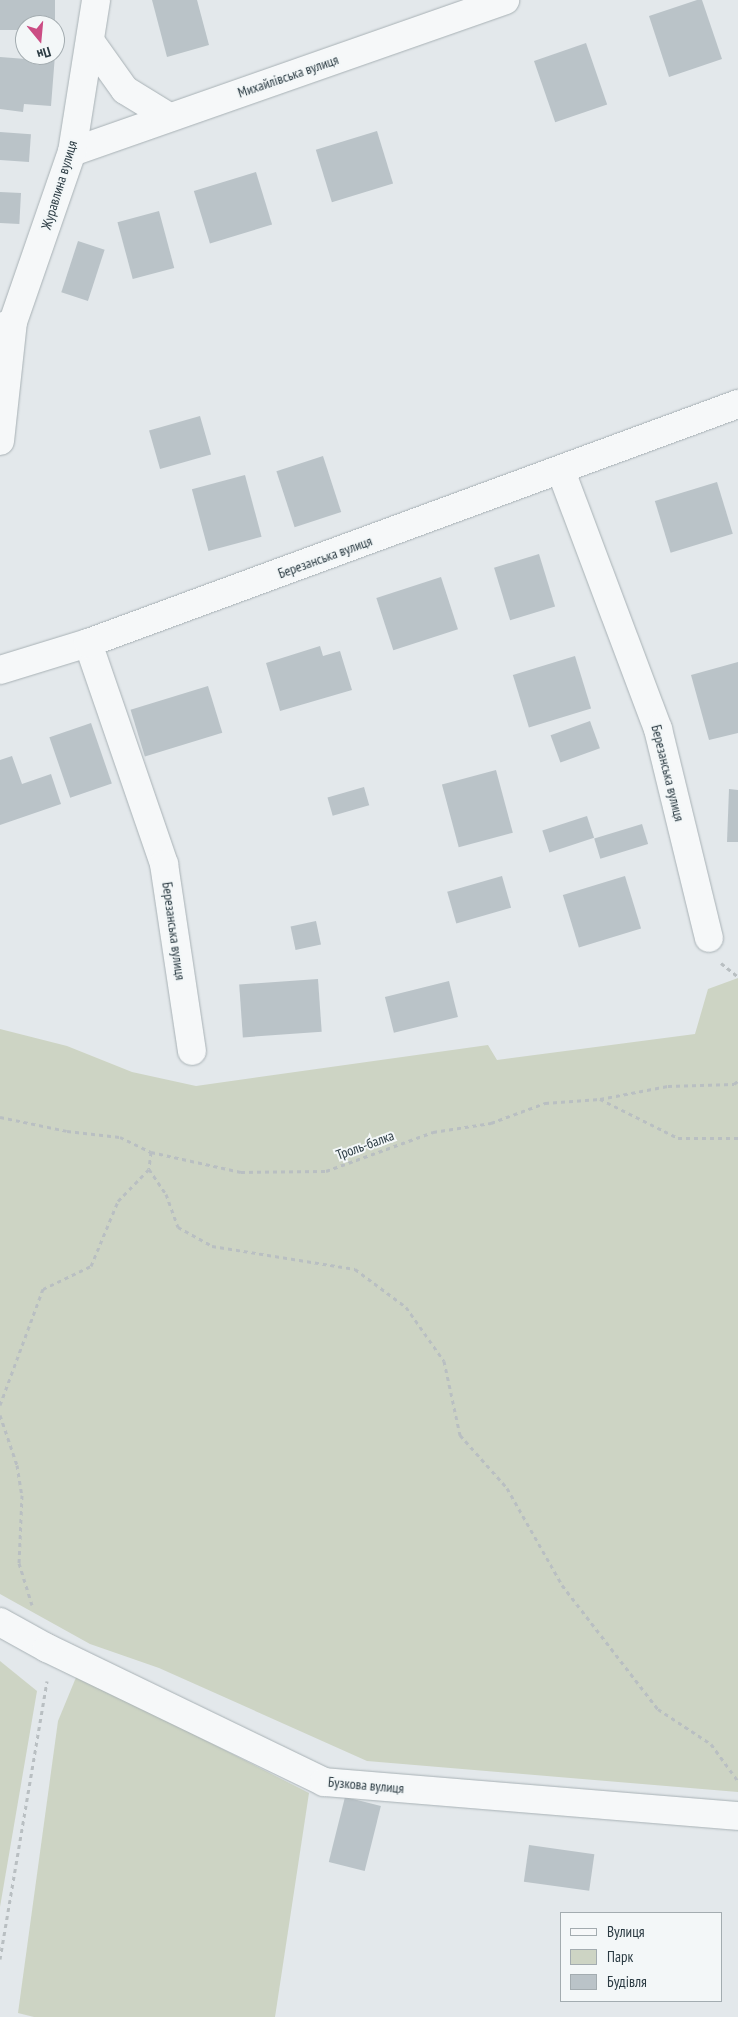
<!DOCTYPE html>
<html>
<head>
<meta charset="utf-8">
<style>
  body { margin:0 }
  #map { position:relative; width:738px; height:2017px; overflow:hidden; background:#e3e8eb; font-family:"PT Sans Narrow",sans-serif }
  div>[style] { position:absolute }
  .green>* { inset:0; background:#cdd4c4 }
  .building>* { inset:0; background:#bac3c8; transform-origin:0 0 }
  .path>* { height:3px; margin-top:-1.5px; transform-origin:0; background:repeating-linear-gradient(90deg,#b9bfc2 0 4px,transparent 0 8px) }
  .roads { filter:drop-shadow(0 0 1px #a8b1b5) drop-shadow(0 0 1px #a8b1b5) }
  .minor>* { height:28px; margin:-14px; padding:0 14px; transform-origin:14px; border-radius:14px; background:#f6f8f9 }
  span { translate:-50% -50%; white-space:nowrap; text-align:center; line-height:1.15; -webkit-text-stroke:4px #f3f7f8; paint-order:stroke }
  .street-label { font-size:14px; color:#2b3b43 }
  .legend { position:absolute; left:560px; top:1912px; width:162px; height:90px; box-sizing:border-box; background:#f3f7f8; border:1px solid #a3acb0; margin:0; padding:6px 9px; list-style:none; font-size:15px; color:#2b3b43 }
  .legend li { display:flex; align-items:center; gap:10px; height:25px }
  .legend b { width:25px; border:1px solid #a3acb0 }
  .north { position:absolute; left:15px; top:15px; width:50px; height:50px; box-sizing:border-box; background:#f3f7f8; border:1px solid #a3acb0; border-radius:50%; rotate:163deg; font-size:14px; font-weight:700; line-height:20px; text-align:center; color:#2b3b43 }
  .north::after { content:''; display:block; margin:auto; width:18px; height:22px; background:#cb4d84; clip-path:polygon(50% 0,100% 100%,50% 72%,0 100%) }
</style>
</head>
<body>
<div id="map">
  <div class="green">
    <div style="clip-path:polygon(738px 978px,738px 1792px,367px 1761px,159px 1668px,90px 1644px,0 1594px,0 1029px,67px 1046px,132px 1072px,196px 1086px,488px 1045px,497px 1060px,695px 1034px,708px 989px)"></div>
    <div style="clip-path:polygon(0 1661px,37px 1691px,0 1907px)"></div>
    <div style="clip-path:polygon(77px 1675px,309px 1793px,275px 2017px,34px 2017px,18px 2013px,58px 1721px)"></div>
  </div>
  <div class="building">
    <div style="clip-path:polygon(0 0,55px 0,55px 25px,25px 25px,25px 30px,0 30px)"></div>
    <div style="clip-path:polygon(152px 0,197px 0,209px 45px,167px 57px)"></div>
    <div style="clip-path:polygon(697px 0,702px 0,722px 59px,669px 77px,649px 16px)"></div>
    <div style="left:586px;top:43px;width:65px;height:55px;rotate:71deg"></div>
    <div style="clip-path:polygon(27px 55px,55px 55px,51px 106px,24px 104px,23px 112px,0 109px,0 57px,26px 59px)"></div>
    <div style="left:377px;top:131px;width:55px;height:64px;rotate:73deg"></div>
    <div style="left:0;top:132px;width:31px;height:28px;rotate:4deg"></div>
    <div style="left:256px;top:172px;width:55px;height:65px;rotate:73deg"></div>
    <div style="left:0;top:192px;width:21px;height:31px;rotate:3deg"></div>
    <div style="left:159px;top:211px;width:59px;height:43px;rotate:75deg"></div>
    <div style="left:78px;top:241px;width:28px;height:54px;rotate:18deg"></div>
    <div style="left:200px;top:416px;width:40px;height:53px;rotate:74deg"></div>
    <div style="left:323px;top:456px;width:59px;height:49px;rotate:72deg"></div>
    <div style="left:245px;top:475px;width:64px;height:55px;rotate:75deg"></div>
    <div style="left:717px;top:482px;width:54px;height:65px;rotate:73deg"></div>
    <div style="left:539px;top:554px;width:55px;height:47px;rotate:73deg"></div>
    <div style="left:441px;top:577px;width:55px;height:68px;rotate:72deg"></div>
    <div style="clip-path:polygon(320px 646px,323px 656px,340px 651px,352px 690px,280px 711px,266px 663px)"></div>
    <div style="left:575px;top:656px;width:55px;height:65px;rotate:73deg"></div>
    <div style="clip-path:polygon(738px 662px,738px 733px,709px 740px,691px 675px)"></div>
    <div style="left:208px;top:686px;width:49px;height:81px;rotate:73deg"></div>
    <div style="left:590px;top:721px;width:29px;height:42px;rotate:70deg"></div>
    <div style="left:91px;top:723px;width:64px;height:44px;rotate:71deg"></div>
    <div style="clip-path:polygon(12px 756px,22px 784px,51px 774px,61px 804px,0 825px,0 760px)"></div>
    <div style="left:496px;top:770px;width:65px;height:56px;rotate:75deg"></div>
    <div style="left:364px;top:787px;width:19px;height:38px;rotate:74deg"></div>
    <div style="clip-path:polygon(729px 789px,738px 790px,738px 842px,727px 842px)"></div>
    <div style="left:587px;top:816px;width:23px;height:47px;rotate:72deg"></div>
    <div style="left:642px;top:824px;width:21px;height:50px;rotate:73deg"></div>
    <div style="left:502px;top:876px;width:33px;height:57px;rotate:74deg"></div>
    <div style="left:625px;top:876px;width:55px;height:65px;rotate:73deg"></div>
    <div style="left:316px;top:921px;width:24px;height:26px;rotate:78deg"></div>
    <div style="left:318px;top:979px;width:53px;height:79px;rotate:86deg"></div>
    <div style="left:449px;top:981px;width:37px;height:66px;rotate:76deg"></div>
    <div style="left:345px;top:1797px;width:37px;height:67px;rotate:14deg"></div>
    <div style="left:529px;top:1845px;width:66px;height:37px;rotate:8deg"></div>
  </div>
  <div class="path">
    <div style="left:721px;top:963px;width:22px;rotate:39deg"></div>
    <div style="left:600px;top:1099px;width:87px;rotate:26.6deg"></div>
    <div style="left:678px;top:1138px;width:60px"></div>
    <div style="left:0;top:1117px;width:68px;rotate:11.8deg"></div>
    <div style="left:67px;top:1131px;width:53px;rotate:6.5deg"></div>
    <div style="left:120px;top:1137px;width:34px;rotate:26deg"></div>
    <div style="left:151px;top:1152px;width:92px;rotate:12.5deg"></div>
    <div style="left:241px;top:1172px;width:85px;rotate:-0.7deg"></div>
    <div style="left:326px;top:1171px;width:114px;rotate:-20deg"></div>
    <div style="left:433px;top:1132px;width:59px;rotate:-8.8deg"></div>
    <div style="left:491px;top:1123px;width:58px;rotate:-20.3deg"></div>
    <div style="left:545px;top:1103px;width:55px;rotate:-4.2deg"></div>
    <div style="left:600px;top:1099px;width:69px;rotate:-10.8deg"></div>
    <div style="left:668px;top:1086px;width:66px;rotate:-1.7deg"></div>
    <div style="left:734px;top:1084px;width:5px;rotate:-37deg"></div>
    <div style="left:151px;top:1152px;width:17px;rotate:97deg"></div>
    <div style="left:149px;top:1169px;width:30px;rotate:56deg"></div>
    <div style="left:166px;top:1194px;width:35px;rotate:70deg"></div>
    <div style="left:178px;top:1227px;width:39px;rotate:29deg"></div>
    <div style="left:212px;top:1246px;width:145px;rotate:9.1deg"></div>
    <div style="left:355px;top:1269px;width:64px;rotate:36.7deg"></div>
    <div style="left:406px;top:1307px;width:66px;rotate:54.9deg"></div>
    <div style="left:444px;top:1361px;width:76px;rotate:77.8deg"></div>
    <div style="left:460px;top:1435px;width:71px;rotate:48.4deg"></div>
    <div style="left:507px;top:1488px;width:112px;rotate:60.4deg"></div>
    <div style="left:562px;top:1585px;width:157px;rotate:52.3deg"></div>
    <div style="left:658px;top:1709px;width:64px;rotate:33.4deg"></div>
    <div style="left:711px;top:1744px;width:46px;rotate:53.9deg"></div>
    <div style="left:0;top:1405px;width:124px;rotate:-69.7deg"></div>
    <div style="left:43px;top:1289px;width:53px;rotate:-25.6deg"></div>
    <div style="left:91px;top:1266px;width:70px;rotate:-67.4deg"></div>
    <div style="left:118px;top:1201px;width:45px;rotate:-45.9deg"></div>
    <div style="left:0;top:1415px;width:53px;rotate:71.2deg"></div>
    <div style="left:17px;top:1465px;width:30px;rotate:81deg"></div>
    <div style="left:22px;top:1495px;width:68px;rotate:92.5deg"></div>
    <div style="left:19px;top:1563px;width:44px;rotate:72.8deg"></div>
    <div style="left:0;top:1959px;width:282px;rotate:-80.4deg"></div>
  </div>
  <div class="roads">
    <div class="minor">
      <div style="left:90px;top:41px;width:60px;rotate:54.5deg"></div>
      <div style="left:125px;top:90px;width:52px;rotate:31.5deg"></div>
      <div style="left:72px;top:152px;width:459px;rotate:-19.3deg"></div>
      <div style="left:0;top:328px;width:14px;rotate:-25deg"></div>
      <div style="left:13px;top:322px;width:180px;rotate:-70.9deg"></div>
      <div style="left:72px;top:152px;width:154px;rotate:-81deg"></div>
      <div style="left:0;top:441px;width:120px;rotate:-83.8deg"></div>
      <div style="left:561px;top:471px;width:276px;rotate:69.4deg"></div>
      <div style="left:658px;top:729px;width:215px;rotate:76.3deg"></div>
      <div style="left:88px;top:643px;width:234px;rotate:71deg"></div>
      <div style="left:164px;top:864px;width:189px;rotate:81.5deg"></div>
      <div style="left:0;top:670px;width:92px;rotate:-17.1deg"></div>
      <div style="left:88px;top:643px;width:693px;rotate:-20.19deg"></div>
      <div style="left:0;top:1622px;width:54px;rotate:29deg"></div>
      <div style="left:47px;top:1648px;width:308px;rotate:25.8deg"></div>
      <div style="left:324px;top:1782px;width:415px;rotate:4.7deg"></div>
    </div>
  </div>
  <div class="street-label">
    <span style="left:288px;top:76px;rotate:-19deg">Михайлівська вулиця</span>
    <span style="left:59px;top:185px;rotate:-73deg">Журавлина вулиця</span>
    <span style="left:325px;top:557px;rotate:-20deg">Березанська вулиця</span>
    <span style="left:668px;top:773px;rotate:76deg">Березанська вулиця</span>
    <span style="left:174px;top:931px;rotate:82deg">Березанська вулиця</span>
    <span style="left:365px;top:1145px;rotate:-20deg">Троль-балка</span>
    <span style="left:366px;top:1785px;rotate:5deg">Бузкова вулиця</span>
  </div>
  <ul class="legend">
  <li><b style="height:6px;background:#f6f8f9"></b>Вулиця</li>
  <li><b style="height:14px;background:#cdd4c4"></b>Парк</li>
  <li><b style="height:14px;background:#bac3c8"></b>Будівля</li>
  </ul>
  <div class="north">Пн</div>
</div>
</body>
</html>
